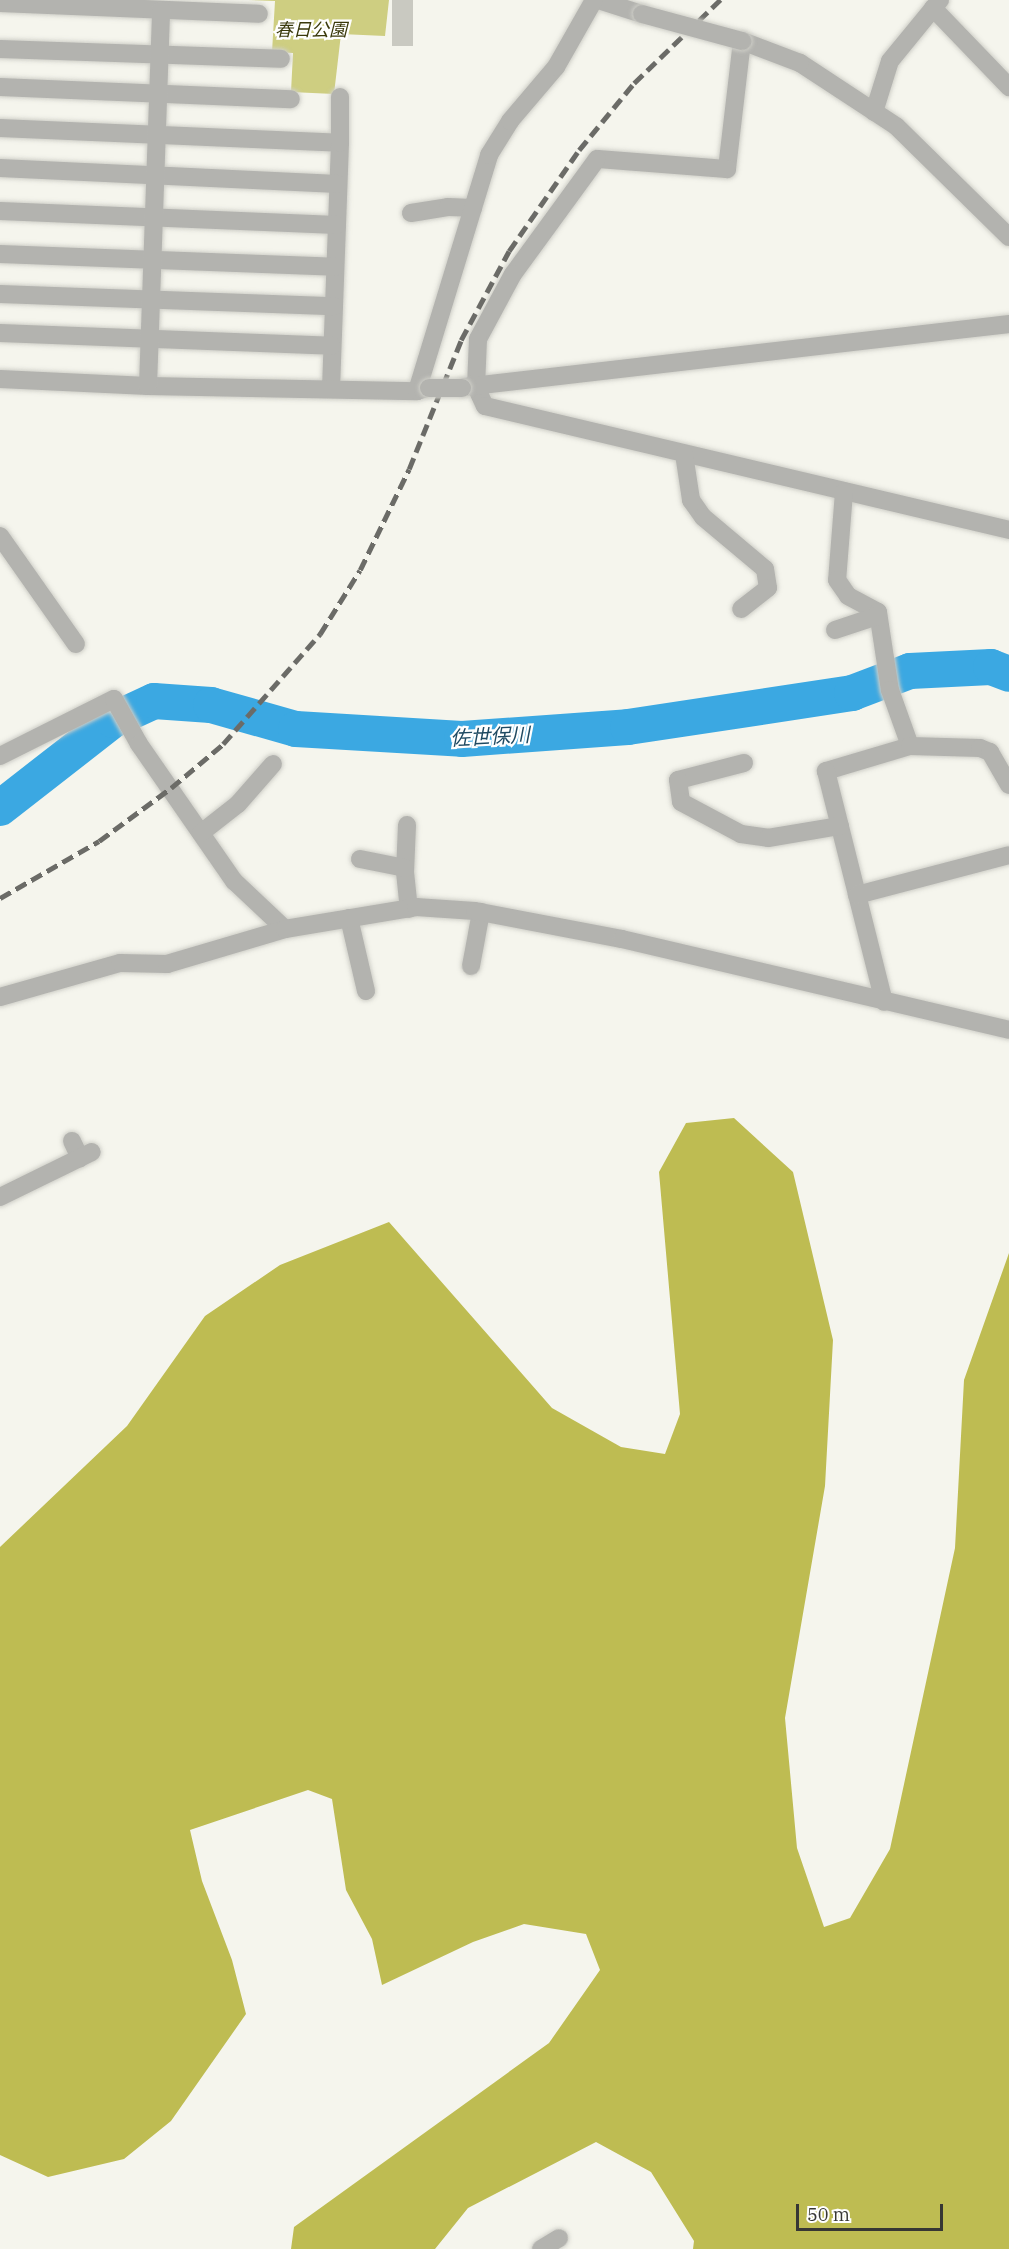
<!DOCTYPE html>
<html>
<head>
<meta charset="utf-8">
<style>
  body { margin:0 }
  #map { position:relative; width:1009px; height:2249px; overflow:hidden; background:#f5f5ed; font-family:"IBM Plex Serif","Noto Sans JP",serif }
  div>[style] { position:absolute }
  .green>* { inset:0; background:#cece81 }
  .forest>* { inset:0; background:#bebc52 }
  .river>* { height:36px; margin:-18px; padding:0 18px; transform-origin:18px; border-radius:18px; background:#3ba8e2 }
  .building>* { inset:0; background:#c9c9c1; transform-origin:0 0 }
  .roads { filter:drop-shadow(0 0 2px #cfcfc8) drop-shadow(0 0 2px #cfcfc8) }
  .minor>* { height:18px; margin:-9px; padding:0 9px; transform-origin:9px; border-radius:9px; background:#b3b3af }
  .rail>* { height:4.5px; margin-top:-2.25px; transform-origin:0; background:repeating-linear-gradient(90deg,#6b6b67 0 12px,transparent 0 18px) }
  .bridges { filter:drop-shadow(0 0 2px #cfcfc8) drop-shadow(0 0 2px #cfcfc8) }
  .minor-bridge>* { height:18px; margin:-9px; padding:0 9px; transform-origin:9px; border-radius:9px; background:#b3b3af }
  span { translate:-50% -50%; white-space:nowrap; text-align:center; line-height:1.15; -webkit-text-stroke:4.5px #fff; paint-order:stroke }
  .park-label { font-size:18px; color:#3a390b; font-style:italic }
  .water-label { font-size:20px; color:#1f4a62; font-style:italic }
  .scale { position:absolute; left:796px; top:2204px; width:147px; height:27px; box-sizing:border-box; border:3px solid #373734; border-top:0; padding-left:8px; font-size:18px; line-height:21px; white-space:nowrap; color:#373734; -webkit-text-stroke:4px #fff; paint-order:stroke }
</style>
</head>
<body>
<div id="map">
  <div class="green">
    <div style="clip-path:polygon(248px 0,389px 0,385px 36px,341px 34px,334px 94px,291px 92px,293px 53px,272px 52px,275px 1px)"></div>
  </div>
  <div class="forest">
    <div style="clip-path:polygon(734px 1118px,793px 1172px,833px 1340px,825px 1486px,785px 1718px,797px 1848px,824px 1927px,850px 1918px,890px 1849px,955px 1548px,964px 1380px,1009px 1253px,1009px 2249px,693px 2249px,694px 2241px,651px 2172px,596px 2142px,468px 2208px,435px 2249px,291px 2249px,294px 2227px,549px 2043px,600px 1970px,586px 1934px,524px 1924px,473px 1942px,382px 1985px,372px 1939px,346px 1890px,332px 1799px,308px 1790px,190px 1830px,202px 1881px,232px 1960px,246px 2014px,171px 2121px,124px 2159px,48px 2177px,0 2155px,0 1547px,127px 1426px,205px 1316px,280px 1265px,389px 1222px,552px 1408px,621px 1447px,665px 1454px,680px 1414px,659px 1172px,686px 1123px)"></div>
  </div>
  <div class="river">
    <div style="left:0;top:808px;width:143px;rotate:-37.9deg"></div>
    <div style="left:113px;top:720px;width:45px;rotate:-24.9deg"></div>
    <div style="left:154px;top:701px;width:57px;rotate:4deg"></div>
    <div style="left:211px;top:705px;width:88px;rotate:15.8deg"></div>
    <div style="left:296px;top:729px;width:166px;rotate:3.4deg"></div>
    <div style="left:462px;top:739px;width:166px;rotate:-4.1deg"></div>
    <div style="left:628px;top:727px;width:227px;rotate:-8.6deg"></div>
    <div style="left:852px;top:693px;width:62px;rotate:-20.8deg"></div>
    <div style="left:910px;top:671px;width:81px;rotate:-2.8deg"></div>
    <div style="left:991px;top:667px;width:19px;rotate:21deg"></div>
  </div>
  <div class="building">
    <div style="left:392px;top:0;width:21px;height:46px"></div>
  </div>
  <div class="roads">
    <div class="minor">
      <div style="left:598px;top:0;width:46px;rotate:17.7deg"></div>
      <div style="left:0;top:3px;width:259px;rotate:2.4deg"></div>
      <div style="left:933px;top:8px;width:110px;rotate:46.1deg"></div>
      <div style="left:0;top:49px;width:281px;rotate:2deg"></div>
      <div style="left:0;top:87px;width:291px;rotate:2.4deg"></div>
      <div style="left:874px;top:112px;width:53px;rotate:-72.6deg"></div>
      <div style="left:890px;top:61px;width:79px;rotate:-50.7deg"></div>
      <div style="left:0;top:128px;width:340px;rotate:2.5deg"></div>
      <div style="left:340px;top:143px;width:246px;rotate:92.1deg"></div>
      <div style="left:340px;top:143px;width:46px;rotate:-90deg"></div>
      <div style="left:0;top:168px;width:338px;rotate:2.7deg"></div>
      <div style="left:0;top:211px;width:337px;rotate:2.4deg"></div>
      <div style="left:411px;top:213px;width:37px;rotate:-9deg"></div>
      <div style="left:448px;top:207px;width:25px;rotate:2deg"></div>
      <div style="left:1009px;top:237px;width:158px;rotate:-135.5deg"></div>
      <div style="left:896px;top:126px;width:115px;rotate:-146.7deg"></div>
      <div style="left:800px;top:63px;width:62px;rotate:-159.2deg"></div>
      <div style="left:742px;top:41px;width:129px;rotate:96.7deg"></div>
      <div style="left:727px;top:169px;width:130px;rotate:-175.6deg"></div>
      <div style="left:597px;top:159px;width:142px;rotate:126.1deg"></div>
      <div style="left:513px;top:274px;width:74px;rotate:118.3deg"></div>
      <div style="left:478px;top:339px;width:48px;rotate:92.4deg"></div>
      <div style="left:476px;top:387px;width:21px;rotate:65deg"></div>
      <div style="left:485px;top:406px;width:538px;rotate:13.31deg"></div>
      <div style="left:0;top:254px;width:335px;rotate:2.2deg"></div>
      <div style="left:0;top:294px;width:334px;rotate:2.1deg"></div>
      <div style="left:0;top:333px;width:332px;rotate:2.2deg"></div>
      <div style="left:0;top:379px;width:148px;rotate:2.7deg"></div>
      <div style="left:148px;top:386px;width:269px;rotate:1.1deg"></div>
      <div style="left:417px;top:391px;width:10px;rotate:-17deg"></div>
      <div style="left:148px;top:386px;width:376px;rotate:-88deg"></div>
      <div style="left:464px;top:387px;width:549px;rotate:-6.59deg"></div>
      <div style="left:417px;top:391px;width:247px;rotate:-73deg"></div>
      <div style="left:489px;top:155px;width:40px;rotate:-58deg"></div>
      <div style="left:510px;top:121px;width:71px;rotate:-49.6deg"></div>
      <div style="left:556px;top:67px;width:77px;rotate:-60.4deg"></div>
      <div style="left:684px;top:454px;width:47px;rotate:81.3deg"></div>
      <div style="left:691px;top:500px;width:21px;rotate:55deg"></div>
      <div style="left:703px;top:517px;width:81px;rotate:40deg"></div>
      <div style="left:765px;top:569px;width:19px;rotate:81deg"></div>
      <div style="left:768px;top:588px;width:34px;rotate:142deg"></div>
      <div style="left:844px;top:492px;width:88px;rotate:94.5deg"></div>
      <div style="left:837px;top:580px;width:19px;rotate:55deg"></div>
      <div style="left:848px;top:596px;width:34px;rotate:28deg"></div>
      <div style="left:878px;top:612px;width:79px;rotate:81.3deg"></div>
      <div style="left:890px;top:690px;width:59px;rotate:70.3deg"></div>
      <div style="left:910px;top:746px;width:88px;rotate:163.4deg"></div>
      <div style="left:826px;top:771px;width:238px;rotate:75.9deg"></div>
      <div style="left:0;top:536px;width:132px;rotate:54.9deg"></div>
      <div style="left:835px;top:630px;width:44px;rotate:-18.4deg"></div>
      <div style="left:910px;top:746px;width:70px;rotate:1.6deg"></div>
      <div style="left:980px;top:748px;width:11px;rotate:22deg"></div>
      <div style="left:990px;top:752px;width:38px;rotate:60deg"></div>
      <div style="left:0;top:756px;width:127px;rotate:-26.6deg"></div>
      <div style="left:114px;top:699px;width:51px;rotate:60.9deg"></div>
      <div style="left:139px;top:744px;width:167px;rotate:55.3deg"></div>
      <div style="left:234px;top:881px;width:70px;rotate:43.3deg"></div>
      <div style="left:744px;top:763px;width:68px;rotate:165.6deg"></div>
      <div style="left:678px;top:780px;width:22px;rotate:82deg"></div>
      <div style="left:681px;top:802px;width:68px;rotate:28.1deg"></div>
      <div style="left:741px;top:834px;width:27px;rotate:8deg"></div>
      <div style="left:768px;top:838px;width:73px;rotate:-9.5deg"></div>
      <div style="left:407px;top:825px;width:47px;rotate:92.4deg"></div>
      <div style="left:405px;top:872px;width:37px;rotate:84deg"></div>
      <div style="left:201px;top:833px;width:47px;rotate:-38.1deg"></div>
      <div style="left:238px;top:804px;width:53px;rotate:-48.8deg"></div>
      <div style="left:360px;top:859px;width:46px;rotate:11.3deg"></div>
      <div style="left:857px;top:895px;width:157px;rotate:-14.7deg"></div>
      <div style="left:349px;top:918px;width:75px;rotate:76.9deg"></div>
      <div style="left:471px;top:966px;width:55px;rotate:-79.5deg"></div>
      <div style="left:0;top:997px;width:125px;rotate:-15.8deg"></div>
      <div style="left:120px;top:963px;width:47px;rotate:1.2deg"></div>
      <div style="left:167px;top:964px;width:123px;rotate:-16.5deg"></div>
      <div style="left:285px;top:929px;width:133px;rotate:-9.5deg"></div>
      <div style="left:416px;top:907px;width:59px;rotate:3.9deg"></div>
      <div style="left:475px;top:911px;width:150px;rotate:10.8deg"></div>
      <div style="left:622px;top:939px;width:398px;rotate:13.2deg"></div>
      <div style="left:72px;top:1141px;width:19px;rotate:65deg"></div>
      <div style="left:0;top:1197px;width:102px;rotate:-26.1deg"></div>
      <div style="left:541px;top:2249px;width:21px;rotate:-31deg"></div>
    </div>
  </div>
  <div class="rail">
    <div style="left:0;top:898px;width:114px;rotate:-29.9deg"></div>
    <div style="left:99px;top:841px;width:89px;rotate:-36.4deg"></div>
    <div style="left:171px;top:788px;width:68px;rotate:-40.2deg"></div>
    <div style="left:223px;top:744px;width:147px;rotate:-48.6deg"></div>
    <div style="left:320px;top:634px;width:75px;rotate:-58deg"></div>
    <div style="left:360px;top:570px;width:112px;rotate:-64.1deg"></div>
    <div style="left:409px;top:469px;width:139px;rotate:-68deg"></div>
    <div style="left:461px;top:340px;width:101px;rotate:-61.7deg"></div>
    <div style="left:509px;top:251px;width:123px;rotate:-55.3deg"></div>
    <div style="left:579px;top:150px;width:87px;rotate:-50.6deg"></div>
    <div style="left:634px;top:83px;width:120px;rotate:-44deg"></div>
  </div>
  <div class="bridges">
    <div class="minor-bridge">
      <div style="left:642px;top:14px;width:104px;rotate:15.1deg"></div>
      <div style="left:429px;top:388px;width:33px"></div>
    </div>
  </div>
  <div class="park-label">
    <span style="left:311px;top:30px">春日公園</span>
  </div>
  <div class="water-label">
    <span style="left:490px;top:736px;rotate:-3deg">佐世保川</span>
  </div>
  <div class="scale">50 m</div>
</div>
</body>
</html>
